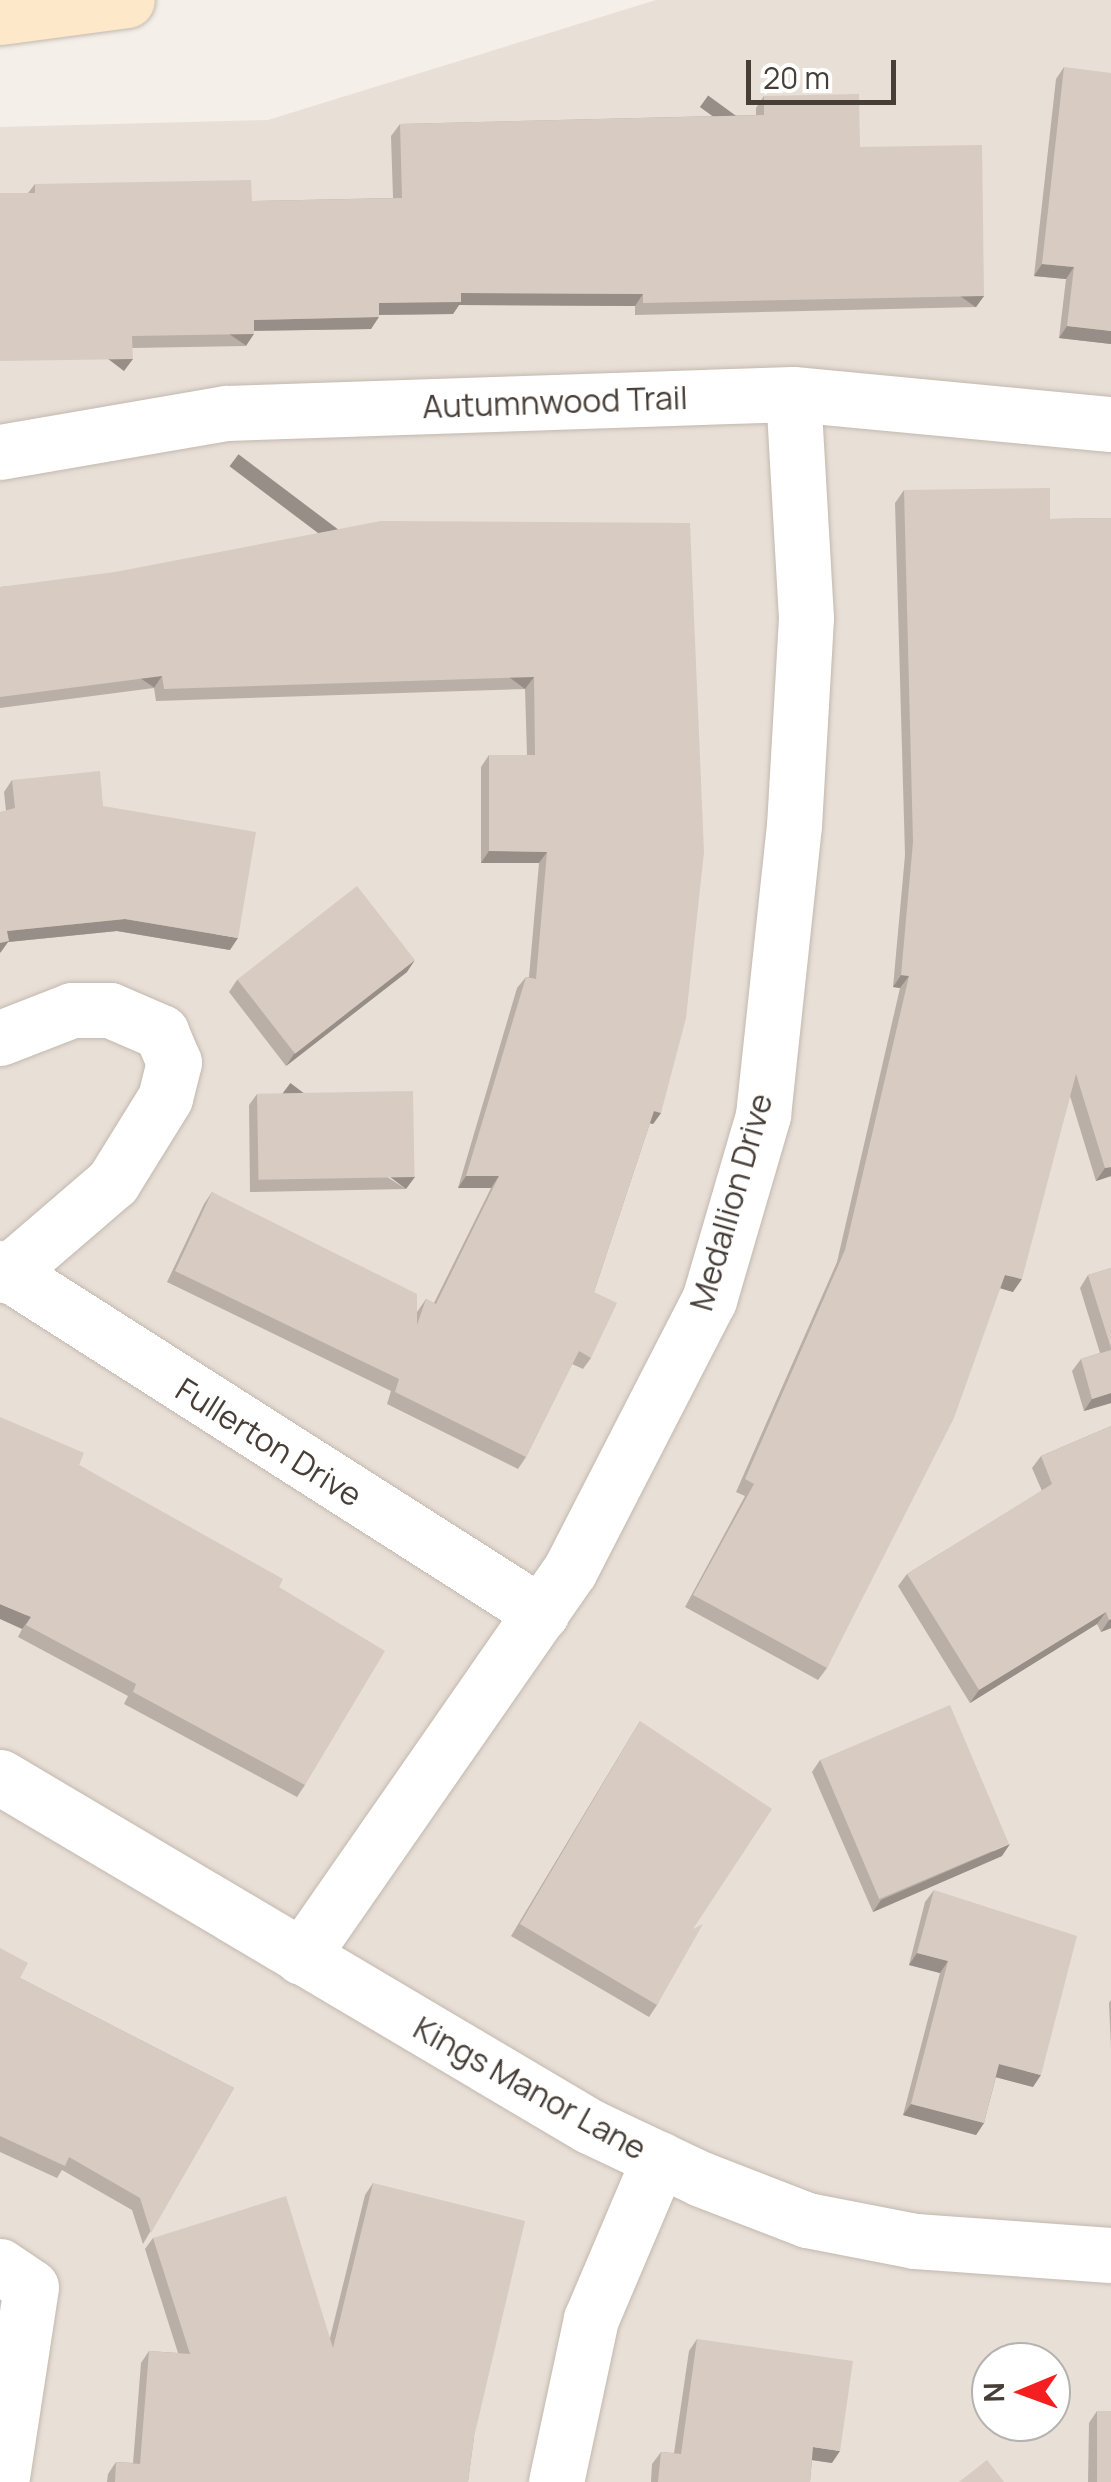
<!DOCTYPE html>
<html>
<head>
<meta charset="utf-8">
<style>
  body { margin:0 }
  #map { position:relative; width:1111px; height:2482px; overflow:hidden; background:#f4efe8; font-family:Manrope,sans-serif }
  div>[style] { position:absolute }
  .residential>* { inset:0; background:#e8dfd7 }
  .roads { filter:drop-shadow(0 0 2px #c2b8ae) drop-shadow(0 0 2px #c2b8ae) }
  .minor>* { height:55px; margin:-27.5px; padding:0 27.5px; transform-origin:27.5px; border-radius:27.5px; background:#fff }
  .secondary>* { height:55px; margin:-27.5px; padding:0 27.5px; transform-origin:27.5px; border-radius:27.5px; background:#fde8c9 }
  .wall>* { inset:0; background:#baafa6 }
  .shaded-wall>* { inset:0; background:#978e87; transform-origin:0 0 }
  .building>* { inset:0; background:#d8cbc1; transform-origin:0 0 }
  span { translate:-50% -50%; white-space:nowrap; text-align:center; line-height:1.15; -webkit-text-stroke:8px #fff; paint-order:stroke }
  .street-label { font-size:32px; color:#473e37 }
  .north { position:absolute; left:971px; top:2342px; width:100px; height:100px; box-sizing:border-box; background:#fff; border:2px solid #b5b2af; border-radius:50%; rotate:269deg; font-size:28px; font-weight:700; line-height:40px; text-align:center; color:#473e37 }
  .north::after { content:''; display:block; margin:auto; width:35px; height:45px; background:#f51e21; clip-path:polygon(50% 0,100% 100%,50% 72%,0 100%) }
  .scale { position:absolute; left:746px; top:60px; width:150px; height:45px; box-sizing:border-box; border:5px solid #473e37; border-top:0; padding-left:12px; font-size:30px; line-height:35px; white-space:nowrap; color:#473e37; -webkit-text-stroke:8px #fff; paint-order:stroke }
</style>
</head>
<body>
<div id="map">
  <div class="residential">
    <div style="clip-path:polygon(evenodd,656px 0,1111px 0,1111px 2482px,0 2482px,0 127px,268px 120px,656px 0,991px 2362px,1051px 2362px,1051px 2422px,991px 2422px,991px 2362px)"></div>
  </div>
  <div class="roads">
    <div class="minor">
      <div style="left:0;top:452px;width:229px;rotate:-9.8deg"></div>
      <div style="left:226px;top:413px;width:567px;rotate:-1.92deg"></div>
      <div style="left:793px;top:394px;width:319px;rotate:5.4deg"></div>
      <div style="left:0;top:1038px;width:77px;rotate:-21.3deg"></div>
      <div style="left:72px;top:1010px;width:38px"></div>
      <div style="left:110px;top:1010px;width:56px;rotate:23.3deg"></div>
      <div style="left:161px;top:1032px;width:33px;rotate:67deg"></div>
      <div style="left:174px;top:1062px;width:37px;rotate:104deg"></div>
      <div style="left:165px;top:1098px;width:99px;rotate:121.8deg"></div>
      <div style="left:113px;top:1182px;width:143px;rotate:139.3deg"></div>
      <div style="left:0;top:1268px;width:642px;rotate:32.53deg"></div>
      <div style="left:0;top:1777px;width:685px;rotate:30.65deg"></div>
      <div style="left:589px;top:2126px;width:124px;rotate:25.3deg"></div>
      <div style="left:701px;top:2179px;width:114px;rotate:21.1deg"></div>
      <div style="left:807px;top:2220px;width:110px;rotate:11deg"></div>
      <div style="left:915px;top:2241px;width:196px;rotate:4.1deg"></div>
      <div style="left:301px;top:1957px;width:471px;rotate:-55.2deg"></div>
      <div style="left:570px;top:1570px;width:304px;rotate:-62.8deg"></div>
      <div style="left:709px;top:1300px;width:193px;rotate:-73.7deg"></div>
      <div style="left:763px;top:1115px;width:291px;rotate:-83.9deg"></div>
      <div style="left:794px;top:826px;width:208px;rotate:-86.7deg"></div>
      <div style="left:806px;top:618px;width:224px;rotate:-93.3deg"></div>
      <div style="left:0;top:2266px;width:37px;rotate:34deg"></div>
      <div style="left:31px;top:2287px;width:197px;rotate:98.7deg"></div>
      <div style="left:556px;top:2482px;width:167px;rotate:-77.9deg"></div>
      <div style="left:591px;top:2319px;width:174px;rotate:-67deg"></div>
    </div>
    <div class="secondary">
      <div style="left:0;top:17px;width:128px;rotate:-7.6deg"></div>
    </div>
  </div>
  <div class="wall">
    <div style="clip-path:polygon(1064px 67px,1111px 344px,1059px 338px,1066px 279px,1034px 276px,1056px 79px)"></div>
    <div style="clip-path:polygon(764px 96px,860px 147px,984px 296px,976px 307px,635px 315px,635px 306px,459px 305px,453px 314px,379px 315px,371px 329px,254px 331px,246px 346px,132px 348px,124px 371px,28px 193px,35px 184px,252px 201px,393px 198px,391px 136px,400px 124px,756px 115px,756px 108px)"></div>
    <div style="clip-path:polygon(904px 490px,1050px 519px,1111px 518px,1111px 1176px,1096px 1181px,1070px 1096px,1013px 1292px,1000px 1288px,827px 1668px,818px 1680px,685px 1607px,745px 1496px,736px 1492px,837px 1262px,900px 988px,893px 987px,905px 855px,895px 503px)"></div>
    <div style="clip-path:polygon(690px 523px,661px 1113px,653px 1124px,650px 1123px,594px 1292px,591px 1358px,583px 1369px,572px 1364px,526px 1457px,518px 1469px,387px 1404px,391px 1391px,167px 1282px,204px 1204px,212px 1192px,417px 1312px,426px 1299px,434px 1303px,491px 1188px,458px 1188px,517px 988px,526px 977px,529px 977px,539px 863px,481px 863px,481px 767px,489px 755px,527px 755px,525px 689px,156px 701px,154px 688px,0 708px,0 587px)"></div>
    <div style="clip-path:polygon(12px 780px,103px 806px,230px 950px,117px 931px,8px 942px,1px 952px,6px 811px,4px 792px)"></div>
    <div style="clip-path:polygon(407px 972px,286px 1066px,229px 992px,237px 980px)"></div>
    <div style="clip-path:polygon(257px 1094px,406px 1189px,250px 1192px,249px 1105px)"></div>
    <div style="clip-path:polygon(1111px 1268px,1111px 1403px,1084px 1411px,1072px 1371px,1081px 1359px,1100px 1353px,1080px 1288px,1088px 1275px)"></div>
    <div style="clip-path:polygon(1111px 1426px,1111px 1628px,1101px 1632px,1097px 1624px,970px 1703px,898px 1586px,907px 1574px,1042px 1491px,1032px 1468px,1041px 1456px)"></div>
    <div style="clip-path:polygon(79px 1465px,279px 1587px,305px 1785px,297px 1797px,124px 1704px,128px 1696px,18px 1637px,22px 1629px)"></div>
    <div style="clip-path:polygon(640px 1721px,693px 1929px,657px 2005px,649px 2017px,511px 1936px)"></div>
    <div style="clip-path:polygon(820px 1760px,1002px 1856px,873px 1912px,812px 1772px)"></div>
    <div style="clip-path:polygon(934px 1890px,1033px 2087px,996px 2077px,984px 2123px,976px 2135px,903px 2115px,940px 1973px,909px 1965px,925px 1902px)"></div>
    <div style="clip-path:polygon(0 1948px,20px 1978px,234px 2088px,143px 2244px,132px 2210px,62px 2170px,57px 2178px,0 2152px)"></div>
    <div style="clip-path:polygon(1111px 2000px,1111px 2048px,1109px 2003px)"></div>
    <div style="clip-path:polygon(373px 2183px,474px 2437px,468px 2482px,107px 2482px,108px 2474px,116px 2462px,133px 2463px,141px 2363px,149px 2351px,178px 2353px,145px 2249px,153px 2238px,330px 2338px,365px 2195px)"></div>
    <div style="clip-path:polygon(697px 2339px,832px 2463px,812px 2460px,810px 2482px,651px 2482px,652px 2464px,661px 2452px,674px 2453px,689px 2351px)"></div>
    <div style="clip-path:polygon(1097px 2411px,1111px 2482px,1088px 2482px,1089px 2423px)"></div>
  </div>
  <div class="shaded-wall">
    <div style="clip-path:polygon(1042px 264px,1074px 267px,1066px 279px,1034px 276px)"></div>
    <div style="clip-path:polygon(461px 293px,643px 294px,635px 306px,459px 305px,453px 314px,370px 315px,379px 303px)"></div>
    <div style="left:984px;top:296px;width:14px;height:341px;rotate:126deg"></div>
    <div style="clip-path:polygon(379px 317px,371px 329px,245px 331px,254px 320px)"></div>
    <div style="clip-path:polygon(1067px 326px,1111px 331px,1111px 344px,1059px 338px)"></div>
    <div style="left:254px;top:334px;width:14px;height:122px;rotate:124deg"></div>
    <div style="left:133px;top:359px;width:15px;height:133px;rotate:127deg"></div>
    <div style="left:162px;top:676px;width:14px;height:163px;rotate:124deg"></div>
    <div style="left:534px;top:677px;width:15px;height:370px;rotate:127deg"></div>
    <div style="clip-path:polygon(489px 851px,547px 852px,539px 863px,481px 863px)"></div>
    <div style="clip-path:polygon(125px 919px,238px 938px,230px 950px,117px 931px,8px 942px,0 953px,0 941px,7px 931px)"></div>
    <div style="clip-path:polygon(415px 960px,407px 972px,286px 1066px,294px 1054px)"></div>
    <div style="clip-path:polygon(901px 975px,909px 976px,900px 988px,893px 987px)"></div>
    <div style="clip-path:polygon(654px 1111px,661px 1113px,653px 1124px,645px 1122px)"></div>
    <div style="clip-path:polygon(1111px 1167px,1111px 1176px,1096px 1181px,1105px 1168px)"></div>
    <div style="clip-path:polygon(466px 1176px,499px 1176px,491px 1188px,458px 1188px)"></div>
    <div style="left:415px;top:1177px;width:15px;height:156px;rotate:127deg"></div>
    <div style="clip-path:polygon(1005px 1275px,1022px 1279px,1013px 1292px,996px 1287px)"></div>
    <div style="clip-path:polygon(1111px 1393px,1111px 1403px,1084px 1411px,1092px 1399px)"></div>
    <div style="clip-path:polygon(0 1604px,31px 1617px,22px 1629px,0 1619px)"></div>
    <div style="clip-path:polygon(1106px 1612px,1097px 1624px,970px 1703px,979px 1690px)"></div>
    <div style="clip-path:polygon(1111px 1619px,1111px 1628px,1101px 1632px,1109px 1620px)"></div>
    <div style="clip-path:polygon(1010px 1844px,1002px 1856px,873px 1912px,881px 1900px)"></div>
    <div style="clip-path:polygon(917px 1953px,948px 1961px,940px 1973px,909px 1965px)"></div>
    <div style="clip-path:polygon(999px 2064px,1041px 2075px,1033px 2087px,991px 2076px)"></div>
    <div style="clip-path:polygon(911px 2104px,984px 2123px,976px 2135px,903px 2115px)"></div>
    <div style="clip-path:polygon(813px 2447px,840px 2451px,832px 2463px,805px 2459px)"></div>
  </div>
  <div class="building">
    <div style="clip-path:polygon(1064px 67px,1111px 73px,1111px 331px,1067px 326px,1074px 267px,1042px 264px)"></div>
    <div style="clip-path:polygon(859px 94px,860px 147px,982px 145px,984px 296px,643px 303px,643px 294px,461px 293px,461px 302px,379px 303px,379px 317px,254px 320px,254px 334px,132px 336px,133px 359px,0 361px,0 193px,35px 193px,35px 184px,251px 180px,252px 201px,402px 198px,400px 124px,764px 115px,764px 96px)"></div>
    <div style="clip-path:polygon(1050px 488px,1050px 519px,1111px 518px,1111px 1167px,1105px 1168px,1076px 1074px,1022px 1279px,1005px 1275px,954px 1418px,827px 1668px,693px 1595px,754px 1484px,745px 1479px,845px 1250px,909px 976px,901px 975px,913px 842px,904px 490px)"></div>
    <div style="clip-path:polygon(381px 521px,690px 523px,704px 852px,686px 1018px,661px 1113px,654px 1111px,594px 1292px,617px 1303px,591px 1358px,579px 1351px,526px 1457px,395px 1392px,399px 1379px,175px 1271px,212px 1192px,417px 1294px,417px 1325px,426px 1299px,436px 1304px,499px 1176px,466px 1176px,526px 977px,536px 979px,547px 852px,489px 851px,489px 755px,535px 755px,534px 677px,164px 689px,162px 676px,0 697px,0 587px,115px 572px)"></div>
    <div style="clip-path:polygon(100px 771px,103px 806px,256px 832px,238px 938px,125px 919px,7px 931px,9px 941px,0 943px,0 812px,15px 808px,12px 780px)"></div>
    <div style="left:357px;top:886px;width:94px;height:152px;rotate:52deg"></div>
    <div style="left:413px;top:1091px;width:86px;height:156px;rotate:89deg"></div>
    <div style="clip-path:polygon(1111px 1268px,1111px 1348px,1088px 1275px)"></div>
    <div style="clip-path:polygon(1111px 1350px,1111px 1393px,1092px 1399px,1081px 1359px)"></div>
    <div style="clip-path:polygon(0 1417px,84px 1453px,79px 1465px,283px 1579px,279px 1587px,385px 1651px,305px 1785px,133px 1692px,136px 1684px,26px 1625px,31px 1617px,0 1604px)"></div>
    <div style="clip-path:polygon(1111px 1426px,1111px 1619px,1109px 1620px,1106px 1612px,979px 1690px,907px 1574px,1052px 1484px,1041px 1456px)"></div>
    <div style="left:950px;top:1705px;width:151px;height:141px;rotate:67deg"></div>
    <div style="clip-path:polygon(640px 1721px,772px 1809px,693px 1929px,703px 1924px,657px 2005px,520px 1924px)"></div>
    <div style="clip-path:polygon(934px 1890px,1077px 1936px,1041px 2075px,999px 2064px,984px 2123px,911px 2104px,948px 1961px,917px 1953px)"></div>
    <div style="clip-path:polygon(0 1948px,28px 1963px,20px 1978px,234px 2088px,151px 2233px,140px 2198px,69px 2157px,65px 2166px,0 2136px)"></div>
    <div style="clip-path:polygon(373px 2183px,525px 2221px,474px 2437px,468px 2482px,115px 2482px,116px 2462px,140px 2464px,149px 2351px,190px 2354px,153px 2238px,286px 2196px,333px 2348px)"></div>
    <div style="clip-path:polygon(697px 2339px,853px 2361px,840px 2451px,813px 2447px,810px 2482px,658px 2482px,661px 2452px,681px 2454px)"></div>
    <div style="left:1097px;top:2411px;width:14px;height:71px"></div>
    <div style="clip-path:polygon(987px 2460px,1004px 2482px,959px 2482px)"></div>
  </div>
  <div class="street-label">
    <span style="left:555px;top:402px;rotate:-2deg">Autumnwood Trail</span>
    <span style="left:731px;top:1202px;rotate:-74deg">Medallion Drive</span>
    <span style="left:269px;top:1442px;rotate:32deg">Fullerton Drive</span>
    <span style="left:530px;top:2088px;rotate:29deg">Kings Manor Lane</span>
  </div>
  <div class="north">N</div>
  <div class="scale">20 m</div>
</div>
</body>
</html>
